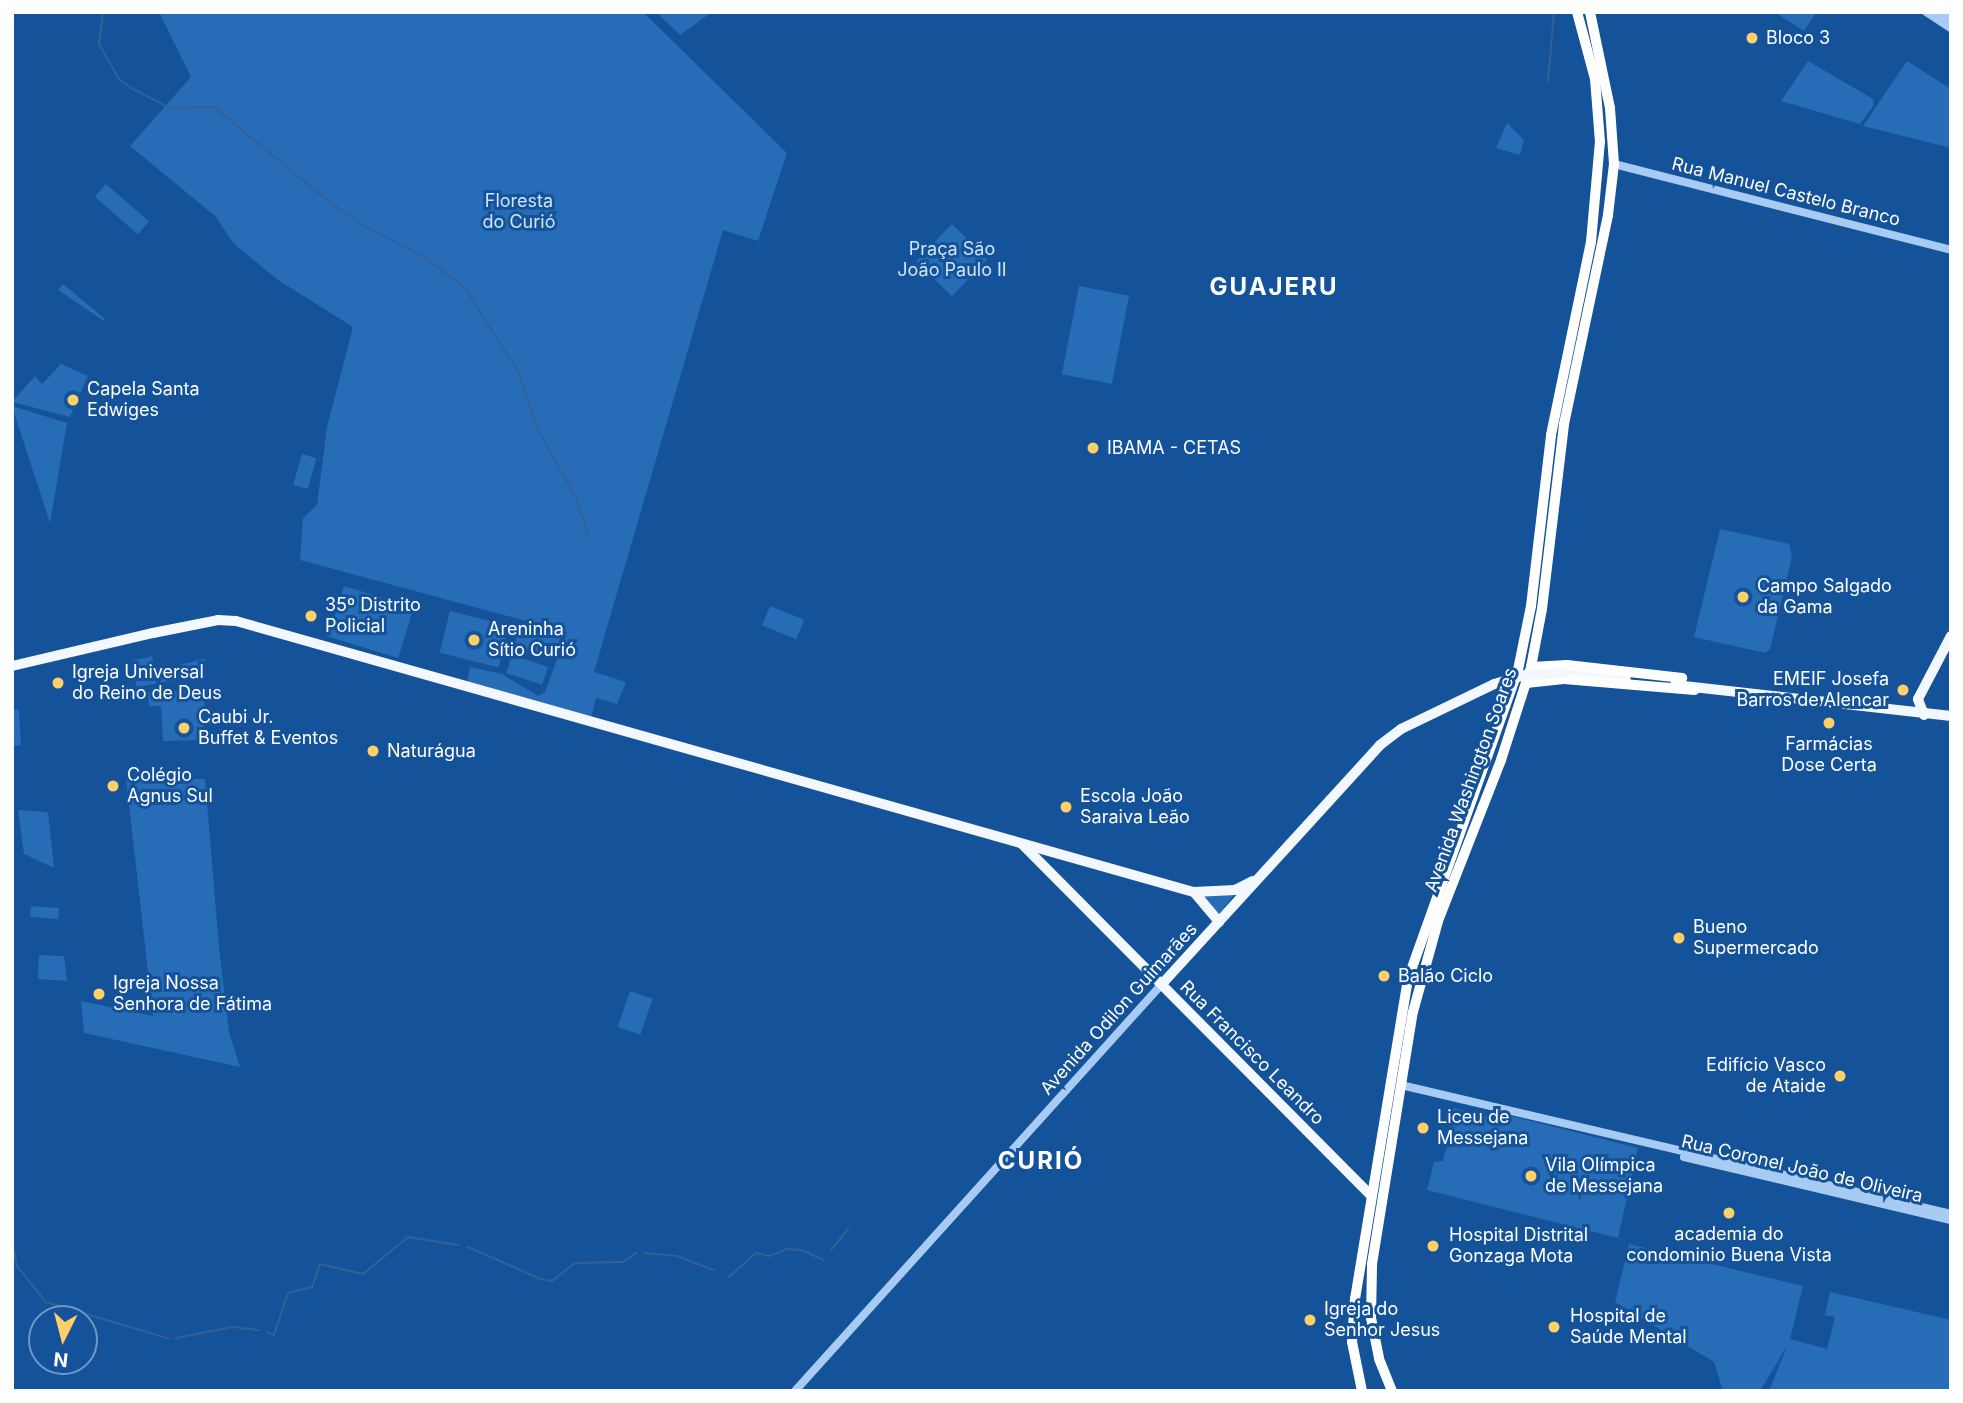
<!DOCTYPE html>
<html>
<head>
<meta charset="utf-8">
<style>
  body { margin:0 }
  #map { position:relative; width:1963px; height:1403px; overflow:hidden; background:#145299; font-family:Inter,sans-serif }
  div>[style] { position:absolute }
  .green>* { inset:0; background:#276cb7; transform-origin:0 0 }
  .water>* { inset:0; background:#346195 }
  .round { border-radius:50% }
  .stream>* { height:2px; margin:-1px; padding:0 1px; transform-origin:1px; border-radius:1px; background:#346195 }
  .minor>* { height:8px; margin:-4px; padding:0 4px; transform-origin:4px; border-radius:4px; background:#a7cbf3 }
  .major>* { height:10px; margin:-5px; padding:0 5px; transform-origin:5px; border-radius:5px; background:#f3f8ff }
  .highway>* { height:10px; margin:-5px; padding:0 5px; transform-origin:5px; border-radius:5px; background:#fff }
  .major-bridge>* { height:10px; margin:-5px; padding:0 5px; transform-origin:5px; border-radius:5px; background:#f3f8ff }
  .dots>* { width:19px; height:19px; translate:-50% -50%; box-sizing:border-box; border:4px solid #145299; border-radius:50% }
  span { translate:-50% -50%; white-space:nowrap; text-align:center; line-height:1.15; -webkit-text-stroke:6px #145299; paint-order:stroke }
  .poi-label { font-size:18px; color:#fff }
  .left { translate:0 -50%; text-align:left }
  .right { translate:-100% -50%; text-align:right }
  .street-label { font-size:18px; color:#fff }
  .park-label { font-size:18px; color:#cfe5fd }
  .district-label { font-size:24px; color:#fff; font-weight:700; letter-spacing:2px }
  .frame { position:absolute; inset:0; border:14px solid #fff; pointer-events:none }
  .north { position:absolute; left:28px; top:1305px; width:70px; height:70px; box-sizing:border-box; background:#145299; border:2px solid #7297c2; border-radius:50%; rotate:186deg; font-size:19px; font-weight:700; line-height:28px; text-align:center; color:#fff }
  .north::after { content:''; display:block; margin:auto; width:24px; height:32px; background:#ffcf69; clip-path:polygon(50% 0,100% 100%,50% 72%,0 100%) }
</style>
</head>
<body>
<div id="map">
  <div class="green">
    <div style="clip-path:polygon(159px 12px,643px 12px,787px 153px,758px 241px,723px 230px,594px 672px,626px 682px,617px 704px,596px 698px,591px 718px,467px 683px,470px 667px,502px 674px,538px 696px,545px 692px,567px 632px,300px 560px,303px 518px,317px 505px,327px 427px,353px 327px,278px 280px,234px 244px,215px 216px,130px 146px,191px 77px)"></div>
    <div style="clip-path:polygon(656px 12px,712px 12px,680px 35px)"></div>
    <div style="clip-path:polygon(1774px 12px,1811px 12px,1815px 14px,1804px 31px)"></div>
    <div style="clip-path:polygon(1808px 61px,1873px 99px,1874px 105px,1860px 124px,1781px 101px)"></div>
    <div style="clip-path:polygon(1907px 61px,1951px 89px,1951px 148px,1863px 126px)"></div>
    <div style="clip-path:polygon(1507px 123px,1524px 140px,1520px 155px,1496px 148px)"></div>
    <div style="left:106px;top:184px;width:57px;height:17px;rotate:41deg"></div>
    <div style="left:952px;top:224px;width:50px;height:52px;rotate:44deg"></div>
    <div style="clip-path:polygon(63px 284px,105px 319px,104px 321px,58px 290px)"></div>
    <div style="left:1079px;top:286px;width:51px;height:90px;rotate:11deg"></div>
    <div style="clip-path:polygon(61px 364px,88px 376px,70px 417px,12px 402px,35px 376px,42px 384px)"></div>
    <div style="clip-path:polygon(12px 406px,67px 423px,50px 523px,34px 474px)"></div>
    <div style="left:302px;top:454px;width:15px;height:32px;rotate:16deg"></div>
    <div style="clip-path:polygon(1720px 529px,1789px 544px,1792px 557px,1770px 649px,1765px 653px,1694px 637px)"></div>
    <div style="left:344px;top:586px;width:73px;height:53px;rotate:17deg"></div>
    <div style="left:770px;top:606px;width:37px;height:21px;rotate:22deg"></div>
    <div style="left:450px;top:611px;width:61px;height:43px;rotate:14deg"></div>
    <div style="left:520px;top:626px;width:42px;height:20px;rotate:17deg"></div>
    <div style="left:512px;top:655px;width:38px;height:19px;rotate:18deg"></div>
    <div style="clip-path:polygon(152px 656px,155px 670px,205px 659px,205px 675px,137px 687px,131px 661px)"></div>
    <div style="clip-path:polygon(205px 691px,203px 740px,163px 741px,161px 706px,149px 706px,148px 692px)"></div>
    <div style="clip-path:polygon(12px 710px,19px 710px,21px 745px,12px 746px)"></div>
    <div style="clip-path:polygon(126px 778px,205px 779px,219px 947px,229px 1032px,240px 1067px,84px 1033px,81px 1001px,153px 1016px)"></div>
    <div style="clip-path:polygon(18px 810px,48px 812px,54px 868px,24px 854px)"></div>
    <div style="clip-path:polygon(1234px 895px,1218px 915px,1203px 896px,1227px 894px)"></div>
    <div style="left:31px;top:906px;width:28px;height:11px;rotate:4deg"></div>
    <div style="clip-path:polygon(39px 955px,64px 956px,67px 981px,38px 979px)"></div>
    <div style="left:630px;top:991px;width:24px;height:38px;rotate:19deg"></div>
    <div style="clip-path:polygon(1453px 1108px,1495px 1118px,1503px 1114px,1638px 1148px,1618px 1238px,1427px 1190px,1434px 1162px,1443px 1161px)"></div>
    <div style="clip-path:polygon(1629px 1244px,1803px 1286px,1790px 1339px,1827px 1349px,1835px 1317px,1825px 1315px,1830px 1292px,1951px 1320px,1951px 1391px,1769px 1391px,1787px 1346px,1760px 1391px,1723px 1391px,1714px 1362px,1615px 1302px)"></div>
  </div>
  <div class="water">
    <div class="round" style="left:1484px;top:1129px;width:22px;height:22px"></div>
  </div>
  <div class="stream">
    <div style="left:103px;top:12px;width:32px;rotate:97deg"></div>
    <div style="left:99px;top:44px;width:40px;rotate:60.3deg"></div>
    <div style="left:119px;top:79px;width:15px;rotate:37deg"></div>
    <div style="left:131px;top:88px;width:44px;rotate:27.1deg"></div>
    <div style="left:170px;top:108px;width:44px;rotate:-1.3deg"></div>
    <div style="left:214px;top:107px;width:140px;rotate:39.5deg"></div>
    <div style="left:322px;top:196px;width:48px;rotate:35.7deg"></div>
    <div style="left:361px;top:224px;width:75px;rotate:27.9deg"></div>
    <div style="left:427px;top:259px;width:46px;rotate:37.1deg"></div>
    <div style="left:464px;top:287px;width:100px;rotate:57.3deg"></div>
    <div style="left:518px;top:371px;width:60px;rotate:71.6deg"></div>
    <div style="left:537px;top:428px;width:80px;rotate:60.9deg"></div>
    <div style="left:576px;top:498px;width:38px;rotate:72deg"></div>
    <div style="left:1548px;top:81px;width:69px;rotate:-85deg"></div>
    <div style="left:12px;top:1239px;width:27px;rotate:80deg"></div>
    <div style="left:17px;top:1266px;width:46px;rotate:51.1deg"></div>
    <div style="left:46px;top:1302px;width:129px;rotate:16.6deg"></div>
    <div style="left:468px;top:1247px;width:82px;rotate:23.7deg"></div>
    <div style="left:831px;top:1250px;width:27px;rotate:-51deg"></div>
    <div style="left:644px;top:1253px;width:33px;rotate:5deg"></div>
    <div style="left:677px;top:1256px;width:40px;rotate:21deg"></div>
    <div style="left:729px;top:1277px;width:36px;rotate:-42deg"></div>
    <div style="left:756px;top:1253px;width:13px;rotate:13deg"></div>
    <div style="left:769px;top:1256px;width:19px;rotate:-21deg"></div>
    <div style="left:787px;top:1249px;width:15px;rotate:4deg"></div>
    <div style="left:802px;top:1250px;width:23px;rotate:25deg"></div>
    <div style="left:546px;top:1280px;width:6px;rotate:9deg"></div>
    <div style="left:552px;top:1281px;width:29px;rotate:-38deg"></div>
    <div style="left:575px;top:1263px;width:48px;rotate:-1.2deg"></div>
    <div style="left:623px;top:1262px;width:16px;rotate:-35deg"></div>
    <div style="left:267px;top:1332px;width:8px;rotate:23deg"></div>
    <div style="left:274px;top:1335px;width:44px;rotate:-71.6deg"></div>
    <div style="left:288px;top:1293px;width:25px;rotate:-14deg"></div>
    <div style="left:312px;top:1287px;width:24px;rotate:-71deg"></div>
    <div style="left:320px;top:1264px;width:44px;rotate:13.1deg"></div>
    <div style="left:363px;top:1274px;width:58px;rotate:-39.4deg"></div>
    <div style="left:408px;top:1237px;width:51px;rotate:9.1deg"></div>
    <div style="left:176px;top:1338px;width:58px;rotate:-10.9deg"></div>
    <div style="left:233px;top:1327px;width:26px;rotate:7deg"></div>
  </div>
  <div class="minor">
    <div style="left:1926px;top:12px;width:30px;rotate:33deg"></div>
    <div style="left:1938px;top:12px;width:15px;rotate:32deg"></div>
    <div style="left:1614px;top:164px;width:348px;rotate:14.3deg"></div>
    <div style="left:1401px;top:1085px;width:565px;rotate:13.2deg"></div>
    <div style="left:1684px;top:1157px;width:274px;rotate:13.3deg"></div>
    <div style="left:795px;top:1391px;width:548px;rotate:-47.96deg"></div>
  </div>
  <div class="major">
    <div style="left:12px;top:666px;width:145px;rotate:-13.2deg"></div>
    <div style="left:153px;top:633px;width:66px;rotate:-11.3deg"></div>
    <div style="left:218px;top:620px;width:18px;rotate:3deg"></div>
    <div style="left:236px;top:621px;width:996px;rotate:15.8deg"></div>
    <div style="left:1194px;top:892px;width:41px;rotate:-2.8deg"></div>
    <div style="left:1235px;top:890px;width:20px;rotate:-27deg"></div>
    <div style="left:1564px;top:673px;width:62px;rotate:5.5deg"></div>
    <div style="left:1675px;top:685px;width:278px;rotate:6.4deg"></div>
    <div style="left:1924px;top:715px;width:17px;rotate:-111deg"></div>
    <div style="left:1918px;top:699px;width:71px;rotate:-62.4deg"></div>
    <div style="left:1022px;top:844px;width:496px;rotate:45.2deg"></div>
    <div style="left:1194px;top:892px;width:39px;rotate:50deg"></div>
    <div style="left:1162px;top:984px;width:323px;rotate:-47.6deg"></div>
    <div style="left:1380px;top:745px;width:26px;rotate:-37deg"></div>
    <div style="left:1401px;top:729px;width:103px;rotate:-25.8deg"></div>
  </div>
  <div class="highway">
    <div style="left:1531px;top:667px;width:36px;rotate:-3deg"></div>
    <div style="left:1567px;top:665px;width:116px;rotate:6.4deg"></div>
    <div style="left:1526px;top:683px;width:38px;rotate:-6deg"></div>
    <div style="left:1564px;top:679px;width:131px;rotate:4.8deg"></div>
    <div style="left:1362px;top:1391px;width:50px;rotate:-101.5deg"></div>
    <div style="left:1352px;top:1342px;width:43px;rotate:-86deg"></div>
    <div style="left:1355px;top:1299px;width:324px;rotate:-80.6deg"></div>
    <div style="left:1408px;top:979px;width:328px;rotate:-70.4deg"></div>
    <div style="left:1518px;top:670px;width:65px;rotate:-78.5deg"></div>
    <div style="left:1531px;top:606px;width:172px;rotate:-83.3deg"></div>
    <div style="left:1551px;top:435px;width:197px;rotate:-78.3deg"></div>
    <div style="left:1591px;top:242px;width:100px;rotate:-84.9deg"></div>
    <div style="left:1600px;top:142px;width:63px;rotate:-94.5deg"></div>
    <div style="left:1595px;top:79px;width:69px;rotate:-105deg"></div>
    <div style="left:1392px;top:1391px;width:35px;rotate:-112deg"></div>
    <div style="left:1379px;top:1358px;width:41px;rotate:-101.3deg"></div>
    <div style="left:1371px;top:1318px;width:54px;rotate:-88.9deg"></div>
    <div style="left:1372px;top:1264px;width:255px;rotate:-80.8deg"></div>
    <div style="left:1413px;top:1012px;width:94px;rotate:-74.6deg"></div>
    <div style="left:1438px;top:921px;width:173px;rotate:-68.6deg"></div>
    <div style="left:1501px;top:760px;width:98px;rotate:-72.1deg"></div>
    <div style="left:1531px;top:667px;width:59px;rotate:-79.3deg"></div>
    <div style="left:1542px;top:609px;width:186px;rotate:-83.2deg"></div>
    <div style="left:1564px;top:424px;width:214px;rotate:-78.1deg"></div>
    <div style="left:1608px;top:215px;width:51px;rotate:-83.3deg"></div>
    <div style="left:1614px;top:164px;width:56px;rotate:-94.1deg"></div>
    <div style="left:1610px;top:108px;width:98px;rotate:-101.8deg"></div>
  </div>
  <div class="major-bridge">
    <div style="left:1494px;top:684px;width:33px;rotate:-16deg"></div>
    <div style="left:1526px;top:675px;width:38px;rotate:-3deg"></div>
  </div>
  <div class="dots">
    <div style="left:1752px;top:38px;background:#ffcf69"></div>
    <div style="left:73px;top:400px;background:#ffcf69"></div>
    <div style="left:1093px;top:448px;background:#ffcf69"></div>
    <div style="left:1743px;top:597px;background:#ffcf69"></div>
    <div style="left:311px;top:616px;background:#ffcf69"></div>
    <div style="left:474px;top:640px;background:#ffcf69"></div>
    <div style="left:58px;top:683px;background:#ffcf69"></div>
    <div style="left:1903px;top:690px;background:#ffcf69"></div>
    <div style="left:1829px;top:723px;background:#ffcf69"></div>
    <div style="left:184px;top:728px;background:#ffcf69"></div>
    <div style="left:373px;top:751px;background:#ffcf69"></div>
    <div style="left:113px;top:786px;background:#ffcf69"></div>
    <div style="left:1066px;top:807px;background:#ffcf69"></div>
    <div style="left:1679px;top:938px;background:#ffcf69"></div>
    <div style="left:1384px;top:976px;background:#ffcf69"></div>
    <div style="left:99px;top:994px;background:#ffcf69"></div>
    <div style="left:1840px;top:1076px;background:#ffcf69"></div>
    <div style="left:1423px;top:1128px;background:#ffcf69"></div>
    <div style="left:1531px;top:1176px;background:#ffcf69"></div>
    <div style="left:1729px;top:1213px;background:#ffcf69"></div>
    <div style="left:1433px;top:1246px;background:#ffcf69"></div>
    <div style="left:1310px;top:1320px;background:#ffcf69"></div>
    <div style="left:1554px;top:1327px;background:#ffcf69"></div>
  </div>
  <div class="poi-label">
    <span class="left" style="left:1766px;top:38px">Bloco 3</span>
    <span class="left" style="left:87px;top:400px">Capela Santa<br>Edwiges</span>
    <span class="left" style="left:1107px;top:448px">IBAMA - CETAS</span>
    <span class="left" style="left:1757px;top:597px">Campo Salgado<br>da Gama</span>
    <span class="left" style="left:325px;top:616px">35º Distrito<br>Policial</span>
    <span class="left" style="left:488px;top:640px">Areninha<br>Sítio Curió</span>
    <span class="left" style="left:72px;top:683px">Igreja Universal<br>do Reino de Deus</span>
    <span class="right" style="left:1889px;top:690px">EMEIF Josefa<br>Barros de Alencar</span>
    <span class="left" style="left:198px;top:728px">Caubi Jr.<br>Buffet &amp; Eventos</span>
    <span style="left:1829px;top:755px">Farmácias<br>Dose Certa</span>
    <span class="left" style="left:387px;top:751px">Naturágua</span>
    <span class="left" style="left:127px;top:786px">Colégio<br>Agnus Sul</span>
    <span class="left" style="left:1080px;top:807px">Escola João<br>Saraiva Leão</span>
    <span class="left" style="left:1693px;top:938px">Bueno<br>Supermercado</span>
    <span class="left" style="left:1398px;top:976px">Balão Ciclo</span>
    <span class="left" style="left:113px;top:994px">Igreja Nossa<br>Senhora de Fátima</span>
    <span class="right" style="left:1826px;top:1076px">Edifício Vasco<br>de Ataide</span>
    <span class="left" style="left:1437px;top:1128px">Liceu de<br>Messejana</span>
    <span class="left" style="left:1545px;top:1176px">Vila Olímpica<br>de Messejana</span>
    <span style="left:1729px;top:1245px">academia do<br>condominio Buena Vista</span>
    <span class="left" style="left:1449px;top:1246px">Hospital Distrital<br>Gonzaga Mota</span>
    <span class="left" style="left:1324px;top:1320px">Igreja do<br>Senhor Jesus</span>
    <span class="left" style="left:1570px;top:1327px">Hospital de<br>Saúde Mental</span>
  </div>
  <div class="street-label">
    <span style="left:1786px;top:192px;rotate:14deg">Rua Manuel Castelo Branco</span>
    <span style="left:1471px;top:780px;rotate:-70deg">Avenida Washington Soares</span>
    <span style="left:1119px;top:1009px;rotate:-48deg">Avenida Odilon Guimarães</span>
    <span style="left:1252px;top:1053px;rotate:45deg">Rua Francisco Leandro</span>
    <span style="left:1802px;top:1169px;rotate:13deg">Rua Coronel João de Oliveira</span>
  </div>
  <div class="park-label">
    <span style="left:519px;top:212px">Floresta<br>do Curió</span>
    <span style="left:952px;top:260px">Praça São<br>João Paulo II</span>
  </div>
  <div class="district-label">
    <span style="left:1274px;top:287px">GUAJERU</span>
    <span style="left:1041px;top:1161px">CURIÓ</span>
  </div>
  <div class="frame"></div>
  <div class="north">N</div>
</div>
</body>
</html>
